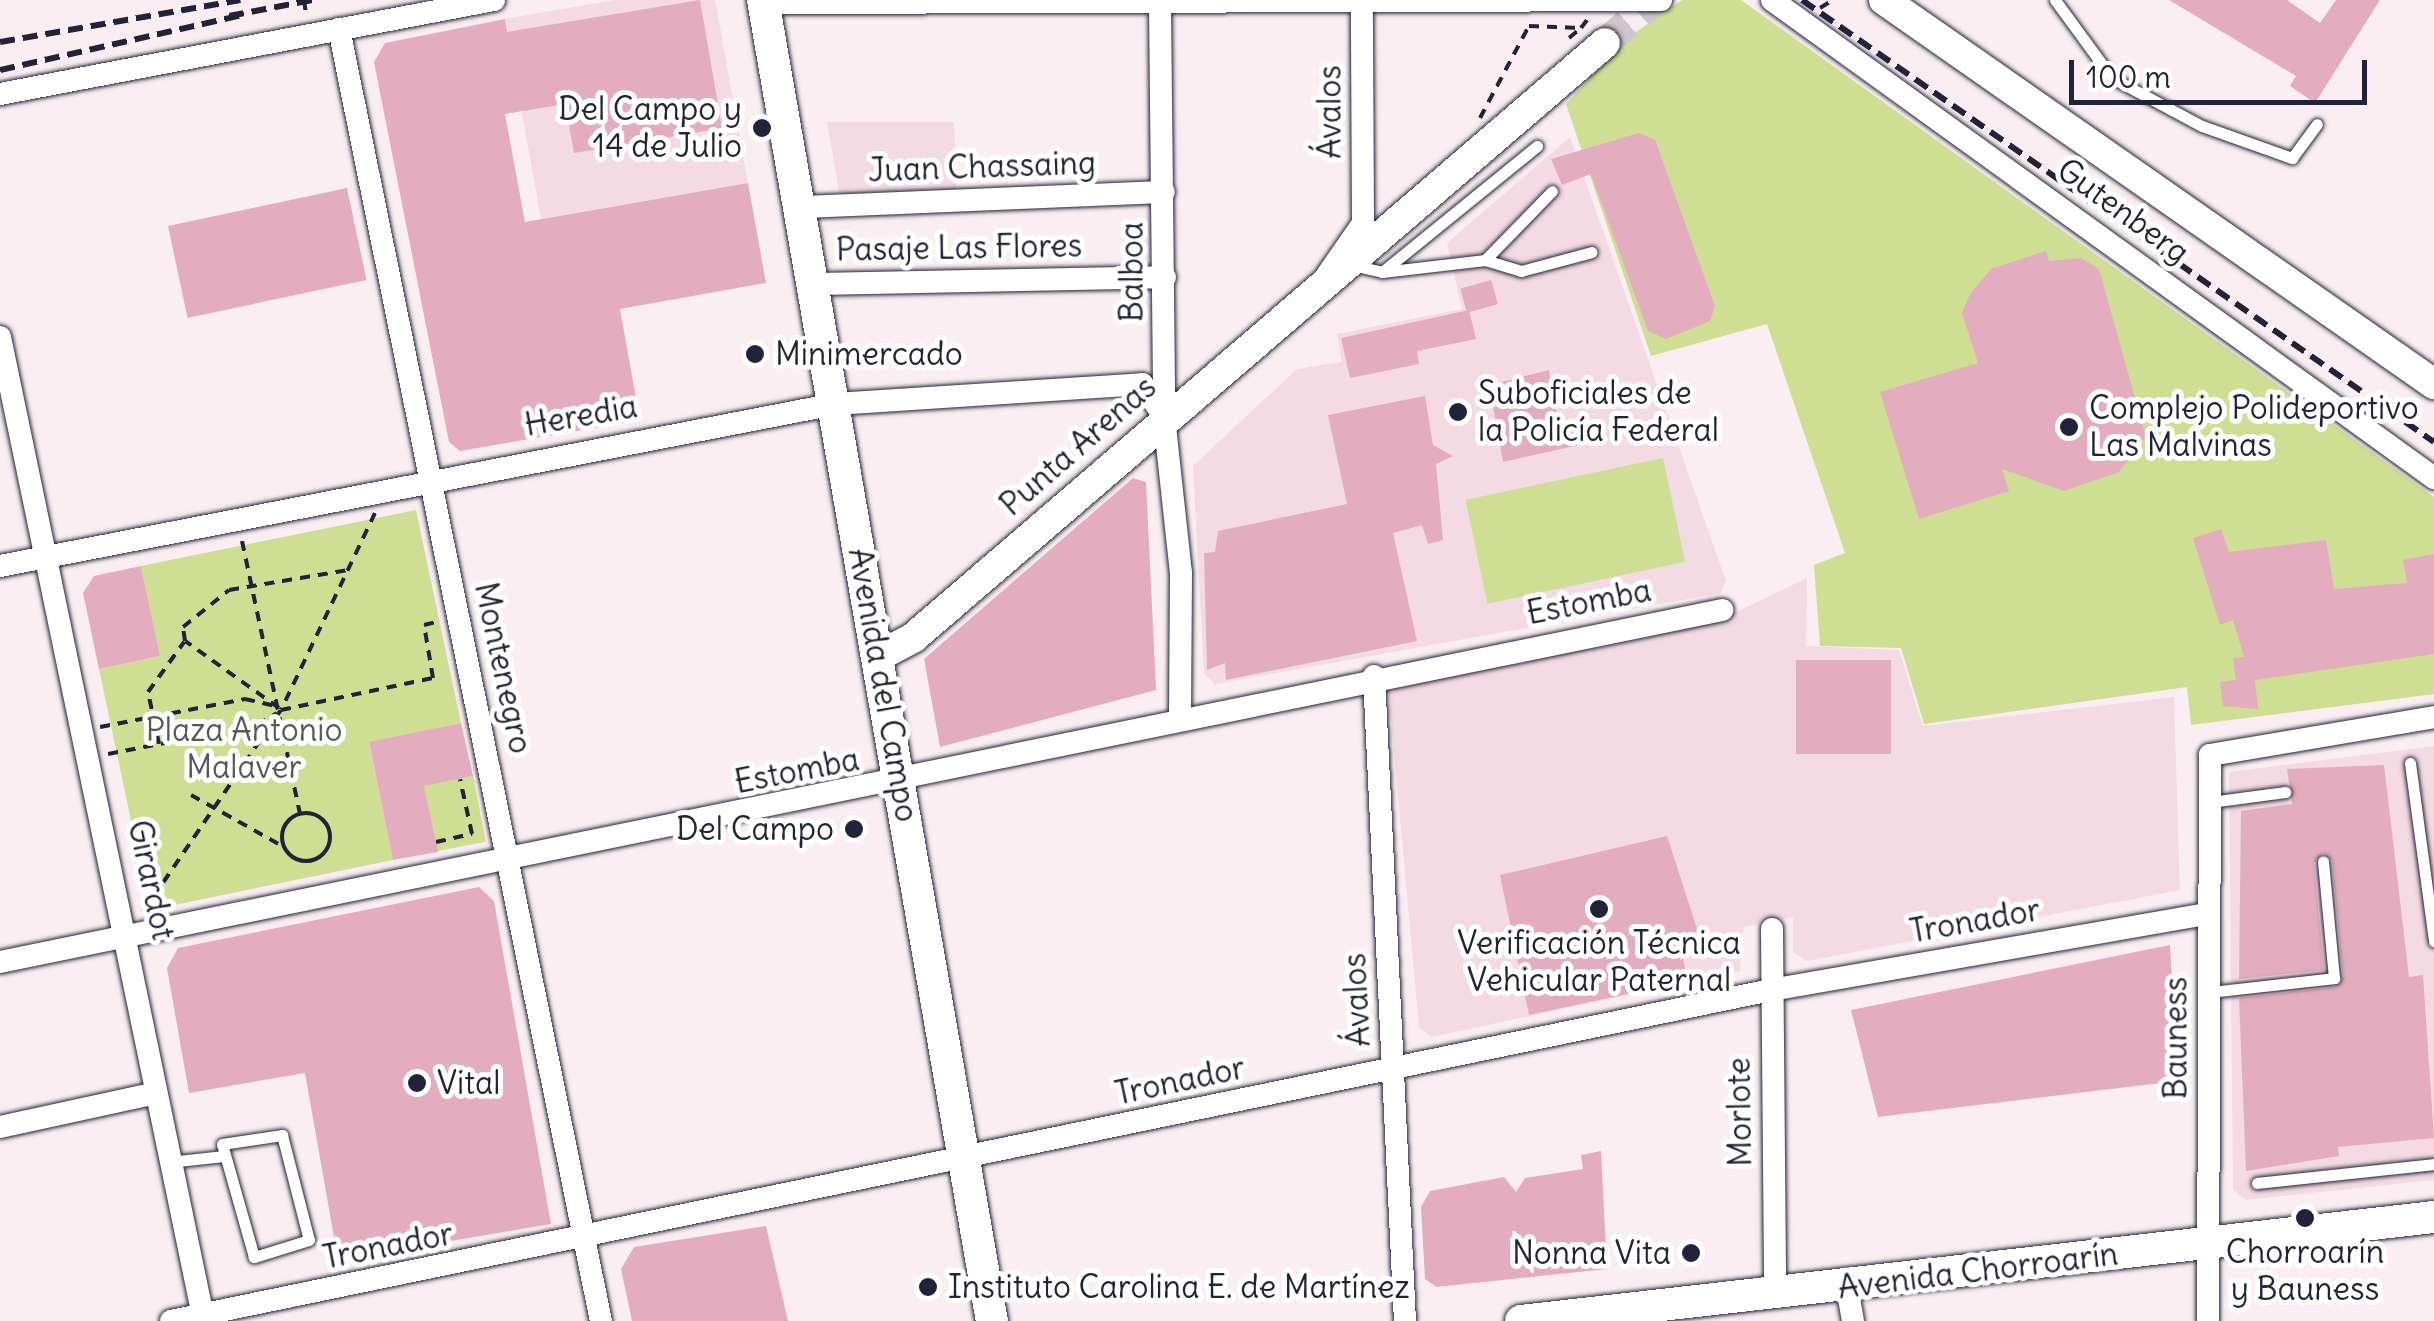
<!DOCTYPE html>
<html>
<head>
<meta charset="utf-8">
<style>
  body { margin:0 }
  #map { position:relative; width:2434px; height:1321px; overflow:hidden; background:#faeef2; font-family:Delius,sans-serif }
  div>[style] { position:absolute }
  .built>* { inset:0; background:#f3dae3 }
  .green>* { inset:0; background:#cede92; transform-origin:0 0 }
  .building>* { inset:0; background:#e4acbf; transform-origin:0 0 }
  .tertiary-tunnel>* { height:30px; margin-top:-15px; transform-origin:0; background:repeating-linear-gradient(90deg,#cfc5cd 0 30px,transparent 0 45px) }
  .path>* { height:4px; margin-top:-2px; transform-origin:0; background:repeating-linear-gradient(90deg,#22223b 0 10px,transparent 0 18px) }
  .path>.ring { margin:-2px; padding:0; box-sizing:content-box; background:none; border:4px solid #22223b; border-radius:50% }
  .roads { filter:drop-shadow(0 0 2px #22223b) drop-shadow(0 0 2px #22223b) }
  .service>* { height:11px; margin:-5.5px; padding:0 5.5px; transform-origin:5.5px; border-radius:5.5px; background:#fff }
  .minor>* { height:22px; margin:-11px; padding:0 11px; transform-origin:11px; border-radius:11px; background:#fff }
  .tertiary>* { height:30px; margin:-15px; padding:0 15px; transform-origin:15px; border-radius:15px; background:#fff }
  .secondary>* { height:32px; margin:-16px; padding:0 16px; transform-origin:16px; border-radius:16px; background:#fff }
  .rail>* { height:6px; margin-top:-3px; transform-origin:0; background:repeating-linear-gradient(90deg,#22223b 0 15px,transparent 0 23px) }
  .dots>* { width:28px; height:28px; translate:-50% -50%; box-sizing:border-box; border:5px solid #fff; border-radius:50% }
  span { translate:-50% -50%; white-space:nowrap; text-align:center; line-height:1.15; -webkit-text-stroke:10px #fff; paint-order:stroke }
  .poi-label { font-size:32px; color:#22223b }
  .right { translate:-100% -50%; text-align:right }
  .left { translate:0 -50%; text-align:left }
  .street-label { font-size:32px; color:#22223b }
  .park-label { font-size:32px; color:#565a55 }
  .scale { position:absolute; left:2069px; top:60px; width:298px; height:45px; box-sizing:border-box; border:5px solid #22223b; border-top:0; padding-left:12px; font-size:30px; line-height:35px; white-space:nowrap; color:#22223b; -webkit-text-stroke:8px #fff; paint-order:stroke }
</style>
</head>
<body>
<div id="map">
  <div class="built">
    <div style="clip-path:polygon(614px 0,715px 0,748px 183px,541px 219px,505px 19px)"></div>
    <div style="clip-path:polygon(827px 122px,954px 122px,957px 198px,841px 202px)"></div>
    <div style="clip-path:polygon(1570px 137px,1726px 581px,1721px 593px,1215px 684px,1204px 673px,1193px 466px,1297px 369px,1342px 362px,1337px 334px,1462px 309px,1447px 243px)"></div>
    <div style="clip-path:polygon(1807px 578px,1806px 646px,1899px 650px,1923px 726px,2174px 697px,2180px 890px,1807px 961px,1793px 952px,1793px 917px,1743px 927px,1740px 971px,1431px 1037px,1419px 1027px,1388px 686px,1734px 613px)"></div>
    <div style="clip-path:polygon(2434px 746px,2434px 1180px,2246px 1200px,2233px 1190px,2229px 772px)"></div>
  </div>
  <div class="green">
    <div style="clip-path:polygon(1682px 0,1741px 0,2434px 497px,2434px 694px,2191px 725px,2187px 687px,1924px 724px,1901px 648px,1820px 646px,1814px 565px,1845px 553px,1767px 324px,1651px 356px,1566px 104px,1629px 37px)"></div>
    <div style="left:1663px;top:458px;width:106px;height:202px;rotate:78deg"></div>
    <div style="clip-path:polygon(416px 510px,461px 723px,369px 743px,393px 860px,150px 910px,99px 669px,160px 656px,141px 566px)"></div>
    <div style="left:473px;top:776px;width:67px;height:50px;rotate:79deg"></div>
  </div>
  <div class="building">
    <div style="clip-path:polygon(700px 0,722px 128px,574px 153px,565px 104px,505px 114px,525px 222px,748px 183px,766px 283px,620px 309px,640px 420px,460px 451px,449px 442px,374px 62px,385px 43px,505px 19px,507px 32px)"></div>
    <div style="clip-path:polygon(2169px 0,2287px 0,2320px 23px,2336px 0,2380px 0,2315px 103px,2290px 86px,2296px 76px)"></div>
    <div style="clip-path:polygon(1639px 133px,1655px 140px,1715px 306px,1710px 321px,1666px 339px,1648px 331px,1591px 174px,1562px 185px,1551px 159px)"></div>
    <div style="left:347px;top:188px;width:94px;height:183px;rotate:78deg"></div>
    <div style="clip-path:polygon(2046px 251px,2049px 261px,2081px 258px,2099px 269px,2146px 437px,2119px 472px,2064px 491px,2002px 469px,2009px 491px,1919px 519px,1880px 392px,1978px 363px,1962px 313px,1970px 294px,1991px 269px)"></div>
    <div style="left:1491px;top:280px;width:25px;height:32px;rotate:74deg"></div>
    <div style="clip-path:polygon(1469px 310px,1476px 339px,1417px 351px,1419px 364px,1350px 378px,1341px 338px)"></div>
    <div style="clip-path:polygon(1549px 370px,1559px 428px,1589px 422px,1592px 442px,1503px 462px,1489px 385px)"></div>
    <div style="clip-path:polygon(1425px 396px,1433px 445px,1453px 456px,1436px 464px,1443px 540px,1428px 544px,1422px 525px,1393px 533px,1417px 641px,1226px 680px,1225px 663px,1207px 670px,1204px 553px,1215px 552px,1218px 531px,1347px 504px,1328px 415px)"></div>
    <div style="clip-path:polygon(1133px 478px,1146px 482px,1156px 690px,940px 747px,924px 659px)"></div>
    <div style="clip-path:polygon(2221px 529px,2229px 552px,2326px 540px,2334px 589px,2407px 583px,2403px 560px,2434px 554px,2434px 654px,2255px 680px,2258px 709px,2223px 706px,2220px 682px,2236px 680px,2233px 658px,2244px 657px,2233px 620px,2220px 625px,2193px 538px)"></div>
    <div style="clip-path:polygon(141px 566px,160px 656px,99px 669px,83px 593px,94px 576px)"></div>
    <div style="left:1796px;top:660px;width:95px;height:94px"></div>
    <div style="clip-path:polygon(461px 723px,473px 776px,424px 786px,438px 852px,393px 860px,369px 742px)"></div>
    <div style="clip-path:polygon(2384px 765px,2409px 977px,2423px 975px,2434px 1138px,2338px 1147px,2339px 1156px,2246px 1171px,2239px 998px,2335px 987px,2343px 977px,2332px 861px,2323px 853px,2314px 863px,2324px 970px,2239px 979px,2241px 811px,2292px 804px,2287px 769px)"></div>
    <div style="clip-path:polygon(1667px 836px,1702px 944px,1681px 950px,1688px 981px,1529px 1015px,1500px 875px)"></div>
    <div style="clip-path:polygon(479px 887px,494px 901px,551px 1224px,338px 1260px,305px 1073px,189px 1093px,167px 968px,178px 948px)"></div>
    <div style="clip-path:polygon(2170px 945px,2178px 1081px,1878px 1117px,1851px 1010px)"></div>
    <div style="clip-path:polygon(1601px 1151px,1607px 1269px,1437px 1287px,1425px 1279px,1421px 1207px,1430px 1191px,1504px 1177px,1516px 1192px,1525px 1178px,1583px 1169px,1581px 1155px)"></div>
    <div style="clip-path:polygon(766px 1226px,788px 1321px,632px 1321px,621px 1269px,634px 1247px)"></div>
  </div>
  <div class="tertiary-tunnel">
    <div style="left:1605px;top:43px;width:66px;rotate:-40.7deg"></div>
  </div>
  <div class="path">
    <div style="left:304px;top:0;width:15px;rotate:82deg"></div>
    <div style="left:1820px;top:8px;width:15px;rotate:-32deg"></div>
    <div style="left:1569px;top:38px;width:16px;rotate:-40deg"></div>
    <div style="left:1480px;top:118px;width:104px;rotate:-62deg"></div>
    <div style="left:1529px;top:26px;width:52px;rotate:2.2deg"></div>
    <div style="left:1581px;top:28px;width:10px;rotate:-53deg"></div>
    <div style="left:375px;top:513px;width:218px;rotate:115.5deg"></div>
    <div style="left:281px;top:710px;width:155px;rotate:-11.9deg"></div>
    <div style="left:433px;top:678px;width:54px;rotate:-99.6deg"></div>
    <div style="left:424px;top:625px;width:12px;rotate:-14deg"></div>
    <div style="left:242px;top:541px;width:279px;rotate:78deg"></div>
    <div style="left:279px;top:708px;width:115px;rotate:-144.5deg"></div>
    <div style="left:185px;top:641px;width:14px;rotate:-98deg"></div>
    <div style="left:183px;top:627px;width:59px;rotate:-38.8deg"></div>
    <div style="left:229px;top:590px;width:121px;rotate:-9.5deg"></div>
    <div style="left:100px;top:727px;width:148px;rotate:-10.9deg"></div>
    <div style="left:245px;top:699px;width:28px;rotate:13deg"></div>
    <div style="left:159px;top:744px;width:53px;rotate:-101.9deg"></div>
    <div style="left:148px;top:692px;width:62px;rotate:-54.2deg"></div>
    <div style="left:108px;top:754px;width:152px;rotate:-11deg"></div>
    <div style="left:257px;top:725px;width:23px;rotate:-31deg"></div>
    <div style="left:191px;top:795px;width:107px;rotate:29.2deg"></div>
    <div class="ring" style="left:282px;top:813px;width:44px;height:44px"></div>
    <div style="left:436px;top:842px;width:37px;rotate:-13deg"></div>
    <div style="left:472px;top:834px;width:56px;rotate:-102.3deg"></div>
    <div style="left:143px;top:912px;width:245px;rotate:-55.7deg"></div>
  </div>
  <div class="roads">
    <div class="service">
      <div style="left:2055px;top:0;width:97px;rotate:53.8deg"></div>
      <div style="left:2112px;top:78px;width:102px;rotate:28.1deg"></div>
      <div style="left:2202px;top:126px;width:96px;rotate:19.6deg"></div>
      <div style="left:2292px;top:158px;width:42px;rotate:-53.7deg"></div>
      <div style="left:1485px;top:260px;width:96px;rotate:-45.8deg"></div>
      <div style="left:1352px;top:265px;width:31px;rotate:13deg"></div>
      <div style="left:1382px;top:272px;width:200px;rotate:-39.1deg"></div>
      <div style="left:1382px;top:272px;width:104px;rotate:-6.6deg"></div>
      <div style="left:1485px;top:260px;width:38px;rotate:17deg"></div>
      <div style="left:1521px;top:271px;width:73px;rotate:-15deg"></div>
      <div style="left:2410px;top:763px;width:180px;rotate:82.3deg"></div>
      <div style="left:2210px;top:802px;width:76px;rotate:-7.6deg"></div>
      <div style="left:2210px;top:992px;width:125px;rotate:-6.4deg"></div>
      <div style="left:2334px;top:978px;width:117px;rotate:-95.4deg"></div>
      <div style="left:282px;top:1135px;width:108px;rotate:75.6deg"></div>
      <div style="left:309px;top:1240px;width:58px;rotate:162.8deg"></div>
      <div style="left:254px;top:1257px;width:117px;rotate:-105.8deg"></div>
      <div style="left:222px;top:1144px;width:61px;rotate:-8.5deg"></div>
      <div style="left:169px;top:1162px;width:55px;rotate:-6.2deg"></div>
      <div style="left:2257px;top:1183px;width:178px;rotate:-6.1deg"></div>
    </div>
    <div class="minor">
      <div style="left:1772px;top:0;width:817px;rotate:35.83deg"></div>
      <div style="left:778px;top:3px;width:883px;rotate:-0.19deg"></div>
      <div style="left:1160px;top:6px;width:411px;rotate:89.4deg"></div>
      <div style="left:1164px;top:417px;width:157px;rotate:83.8deg"></div>
      <div style="left:1181px;top:573px;width:145px;rotate:90.4deg"></div>
      <div style="left:339px;top:29px;width:1318px;rotate:78.54deg"></div>
      <div style="left:0;top:94px;width:503px;rotate:-10.77deg"></div>
      <div style="left:803px;top:207px;width:361px;rotate:-2.4deg"></div>
      <div style="left:1327px;top:275px;width:63px;rotate:-55.3deg"></div>
      <div style="left:1363px;top:223px;width:223px;rotate:-90.3deg"></div>
      <div style="left:815px;top:284px;width:350px;rotate:-1.1deg"></div>
      <div style="left:0;top:337px;width:1005px;rotate:78.29deg"></div>
      <div style="left:0;top:566px;width:851px;rotate:-10.98deg"></div>
      <div style="left:835px;top:404px;width:308px;rotate:-3.7deg"></div>
      <div style="left:1142px;top:384px;width:40px;rotate:56deg"></div>
      <div style="left:1374px;top:676px;width:646px;rotate:87.25deg"></div>
      <div style="left:1772px;top:929px;width:364px;rotate:89.5deg"></div>
      <div style="left:0;top:962px;width:1758px;rotate:-11.55deg"></div>
      <div style="left:0;top:1127px;width:160px;rotate:-12.3deg"></div>
      <div style="left:1847px;top:1287px;width:35px;rotate:80deg"></div>
      <div style="left:171px;top:1321px;width:1634px;rotate:-11.69deg"></div>
      <div style="left:1771px;top:990px;width:441px;rotate:-9.9deg"></div>
      <div style="left:2208px;top:1321px;width:566px;rotate:-89.8deg"></div>
      <div style="left:2210px;top:755px;width:227px;rotate:-9.6deg"></div>
    </div>
    <div class="tertiary">
      <div style="left:1884px;top:0;width:671px;rotate:34.92deg"></div>
      <div style="left:879px;top:656px;width:40px;rotate:-28deg"></div>
      <div style="left:914px;top:637px;width:911px;rotate:-40.68deg"></div>
    </div>
    <div class="secondary">
      <div style="left:763px;top:0;width:1341px;rotate:80.17deg"></div>
      <div style="left:1521px;top:1321px;width:919px;rotate:-6.5deg"></div>
    </div>
  </div>
  <div class="rail">
    <div style="left:1802px;top:0;width:771px;rotate:34.97deg"></div>
    <div style="left:229px;top:16px;width:86px;rotate:-10.8deg"></div>
    <div style="left:0;top:42px;width:244px;rotate:-9.9deg"></div>
    <div style="left:0;top:70px;width:248px;rotate:-12.8deg"></div>
  </div>
  <div class="dots">
    <div style="left:762px;top:128px;background:#22223b"></div>
    <div style="left:755px;top:354px;background:#22223b"></div>
    <div style="left:1458px;top:412px;background:#22223b"></div>
    <div style="left:2069px;top:427px;background:#22223b"></div>
    <div style="left:854px;top:829px;background:#22223b"></div>
    <div style="left:1599px;top:909px;background:#22223b"></div>
    <div style="left:417px;top:1083px;background:#22223b"></div>
    <div style="left:2305px;top:1218px;background:#22223b"></div>
    <div style="left:1691px;top:1253px;background:#22223b"></div>
    <div style="left:928px;top:1287px;background:#22223b"></div>
  </div>
  <div class="poi-label">
    <span class="right" style="left:742px;top:128px">Del Campo y<br>14 de Julio</span>
    <span class="left" style="left:775px;top:354px">Minimercado</span>
    <span class="left" style="left:1478px;top:412px">Suboficiales de<br>la Policía Federal</span>
    <span class="left" style="left:2089px;top:427px">Complejo Polideportivo<br>Las Malvinas</span>
    <span class="right" style="left:834px;top:829px">Del Campo</span>
    <span style="left:1599px;top:962px">Verificación Técnica<br>Vehicular Paternal</span>
    <span class="left" style="left:437px;top:1083px">Vital</span>
    <span class="right" style="left:1671px;top:1253px">Nonna Vita</span>
    <span style="left:2305px;top:1271px">Chorroarín<br>y Bauness</span>
    <span class="left" style="left:948px;top:1287px">Instituto Carolina E. de Martínez</span>
  </div>
  <div class="street-label">
    <span style="left:1330px;top:112px;rotate:-90deg">Ávalos</span>
    <span style="left:982px;top:167px;rotate:-2deg">Juan Chassaing</span>
    <span style="left:2123px;top:211px;rotate:36deg">Gutenberg</span>
    <span style="left:959px;top:248px;rotate:-1deg">Pasaje Las Flores</span>
    <span style="left:1132px;top:272px;rotate:-90deg">Balboa</span>
    <span style="left:581px;top:416px;rotate:-10deg">Heredia</span>
    <span style="left:1078px;top:446px;rotate:-41deg">Punta Arenas</span>
    <span style="left:1589px;top:602px;rotate:-11deg">Estomba</span>
    <span style="left:503px;top:668px;rotate:78deg">Montenegro</span>
    <span style="left:883px;top:685px;rotate:80deg">Avenida del Campo</span>
    <span style="left:797px;top:771px;rotate:-11deg">Estomba</span>
    <span style="left:151px;top:880px;rotate:78deg">Girardot</span>
    <span style="left:1975px;top:921px;rotate:-10deg">Tronador</span>
    <span style="left:1357px;top:1000px;rotate:-93deg">Ávalos</span>
    <span style="left:2176px;top:1038px;rotate:-90deg">Bauness</span>
    <span style="left:1180px;top:1081px;rotate:-12deg">Tronador</span>
    <span style="left:1740px;top:1112px;rotate:-91deg">Morlote</span>
    <span style="left:388px;top:1246px;rotate:-11deg">Tronador</span>
    <span style="left:1978px;top:1271px;rotate:-7deg">Avenida Chorroarín</span>
  </div>
  <div class="park-label">
    <span style="left:244px;top:749px">Plaza Antonio<br>Malaver</span>
  </div>
  <div class="scale">100 m</div>
</div>
</body>
</html>
